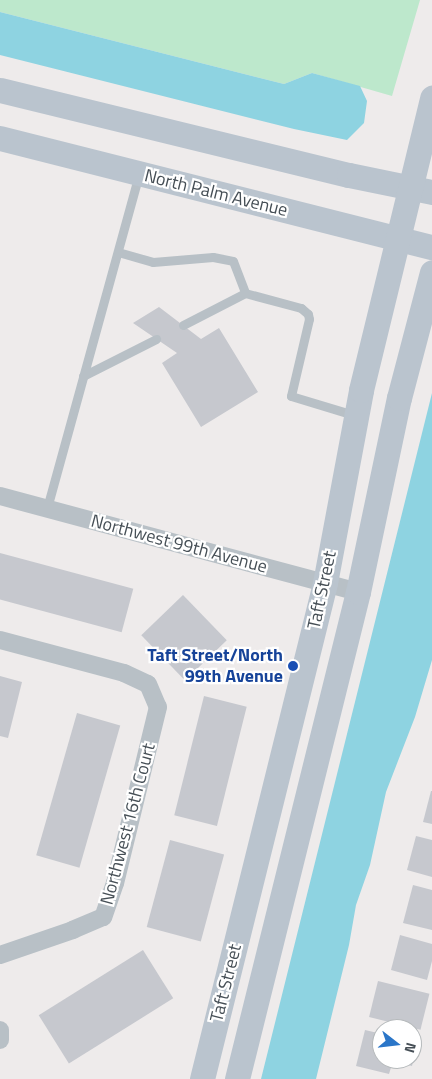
<!DOCTYPE html>
<html>
<head>
<meta charset="utf-8">
<style>
  body { margin:0 }
  #map { position:relative; width:432px; height:1079px; overflow:hidden; background:#eeebeb; font-family:"Titillium Web",sans-serif }
  div>[style] { position:absolute }
  .green>* { inset:0; background:#bde8cc }
  .water>* { inset:0; background:#8ed3e1 }
  .building>* { inset:0; background:#c6c8ce; transform-origin:0 0 }
  .lane>* { height:9px; margin:-4.5px; padding:0 4.5px; transform-origin:4.5px; border-radius:4.5px; background:#b8c0c6 }
  .street>* { height:18px; margin:-9px; padding:0 9px; transform-origin:9px; border-radius:9px; background:#b8c0c6 }
  .secondary>* { height:25px; margin:-12.5px; padding:0 12.5px; transform-origin:12.5px; border-radius:12.5px; background:#bac4ce }
  .dots>* { width:14px; height:14px; translate:-50% -50%; box-sizing:border-box; border:2px solid #fff; border-radius:50% }
  span { translate:-50% -50%; white-space:nowrap; text-align:center; line-height:1.15; -webkit-text-stroke:4.5px #fff; paint-order:stroke }
  .street-label { font-size:18px; color:#464f56 }
  .transit-label { font-size:18px; color:#164399; font-weight:700 }
  .right { translate:-100% -50%; text-align:right }
  .north { position:absolute; left:372px; top:1019px; width:50px; height:50px; box-sizing:border-box; background:#fff; border:1px solid #b5b9bb; border-radius:50%; rotate:106deg; font-size:14px; font-weight:700; line-height:20px; text-align:center; color:#464f56 }
  .north::after { content:''; display:block; margin:auto; width:18px; height:22px; background:#2b76c8; clip-path:polygon(50% 0,100% 100%,50% 72%,0 100%) }
</style>
</head>
<body>
<div id="map">
  <div class="green">
    <div style="clip-path:polygon(0 0,420px 0,392px 96px,312px 73px,284px 84px,0 12px)"></div>
  </div>
  <div class="water">
    <div style="clip-path:polygon(0 12px,284px 84px,312px 73px,360px 86px,367px 101px,364px 123px,347px 140px,294px 129px,0 55px)"></div>
    <div style="clip-path:polygon(432px 393px,432px 660px,415px 717px,386px 792px,370px 865px,356px 905px,349px 945px,316px 1079px,261px 1079px)"></div>
  </div>
  <div class="building">
    <div style="clip-path:polygon(159px 307px,201px 339px,219px 328px,258px 392px,201px 427px,162px 363px,177px 353px,133px 323px)"></div>
    <div style="left:0;top:553px;width:138px;height:45px;rotate:15deg"></div>
    <div style="left:183px;top:595px;width:63px;height:58px;rotate:46deg"></div>
    <div style="clip-path:polygon(0 676px,22px 682px,8px 738px,0 736px)"></div>
    <div style="left:204px;top:696px;width:44px;height:123px;rotate:14deg"></div>
    <div style="left:77px;top:713px;width:45px;height:148px;rotate:16deg"></div>
    <div style="clip-path:polygon(431px 791px,432px 791px,432px 824px,423px 822px)"></div>
    <div style="clip-path:polygon(416px 836px,432px 840px,432px 877px,407px 870px)"></div>
    <div style="left:170px;top:840px;width:56px;height:90px;rotate:15deg"></div>
    <div style="clip-path:polygon(413px 885px,432px 890px,432px 930px,403px 923px)"></div>
    <div style="clip-path:polygon(400px 935px,432px 944px,432px 961px,427px 980px,391px 970px)"></div>
    <div style="left:143px;top:950px;width:57px;height:123px;rotate:58deg"></div>
    <div style="left:378px;top:981px;width:53px;height:37px;rotate:14deg"></div>
    <div style="clip-path:polygon(365px 1030px,382px 1034px,382px 1059px,412px 1059px,412px 1042px,417px 1043px,412px 1066px,393px 1061px,389px 1074px,356px 1066px)"></div>
  </div>
  <div class="lane">
    <div style="left:118px;top:252px;width:36px;rotate:16deg"></div>
    <div style="left:153px;top:262px;width:60px;rotate:-4.8deg"></div>
    <div style="left:213px;top:257px;width:20px;rotate:11deg"></div>
    <div style="left:233px;top:261px;width:34px;rotate:69deg"></div>
    <div style="left:183px;top:325px;width:70px;rotate:-27.3deg"></div>
    <div style="left:245px;top:293px;width:58px;rotate:15deg"></div>
    <div style="left:301px;top:308px;width:9px;rotate:41deg"></div>
    <div style="left:308px;top:314px;width:5px;rotate:79deg"></div>
    <div style="left:309px;top:319px;width:79px;rotate:103.2deg"></div>
    <div style="left:291px;top:396px;width:66px;rotate:16.8deg"></div>
    <div style="left:83px;top:376px;width:82px;rotate:-26.9deg"></div>
    <div style="left:47px;top:508px;width:347px;rotate:-74.6deg"></div>
  </div>
  <div class="street">
    <div style="left:0;top:496px;width:371px;rotate:15deg"></div>
    <div style="left:0;top:640px;width:128px;rotate:14.9deg"></div>
    <div style="left:124px;top:673px;width:26px;rotate:25deg"></div>
    <div style="left:148px;top:684px;width:25px;rotate:67deg"></div>
    <div style="left:158px;top:707px;width:181px;rotate:103.7deg"></div>
    <div style="left:115px;top:883px;width:36px;rotate:109deg"></div>
    <div style="left:103px;top:917px;width:33px;rotate:157deg"></div>
    <div style="left:73px;top:930px;width:77px;rotate:161.1deg"></div>
    <div style="left:0;top:1030px;width:10px;rotate:90deg"></div>
  </div>
  <div class="secondary">
    <div style="left:0;top:90px;width:359px;rotate:13.7deg"></div>
    <div style="left:349px;top:175px;width:85px;rotate:11.6deg"></div>
    <div style="left:0;top:138px;width:446px;rotate:14.2deg"></div>
    <div style="left:202px;top:1079px;width:511px;rotate:-76.07deg"></div>
    <div style="left:325px;top:583px;width:196px;rotate:-79.4deg"></div>
    <div style="left:361px;top:390px;width:301px;rotate:-76.3deg"></div>
    <div style="left:237px;top:1079px;width:502px;rotate:-76.05deg"></div>
    <div style="left:358px;top:592px;width:198px;rotate:-78.1deg"></div>
    <div style="left:399px;top:398px;width:130px;rotate:-75.3deg"></div>
  </div>
  <div class="dots">
    <div style="left:293px;top:666px;background:#1a4fb4"></div>
  </div>
  <div class="street-label">
    <span style="left:216px;top:193px;rotate:14deg">North Palm Avenue</span>
    <span style="left:179px;top:544px;rotate:15deg">Northwest 99th Avenue</span>
    <span style="left:322px;top:590px;rotate:-78deg">Taft Street</span>
    <span style="left:128px;top:824px;rotate:-75deg">Northwest 16th Court</span>
    <span style="left:226px;top:983px;rotate:-76deg">Taft Street</span>
  </div>
  <div class="transit-label">
    <span class="right" style="left:283px;top:666px">Taft Street/North<br>99th Avenue</span>
  </div>
  <div class="north">N</div>
</div>
</body>
</html>
